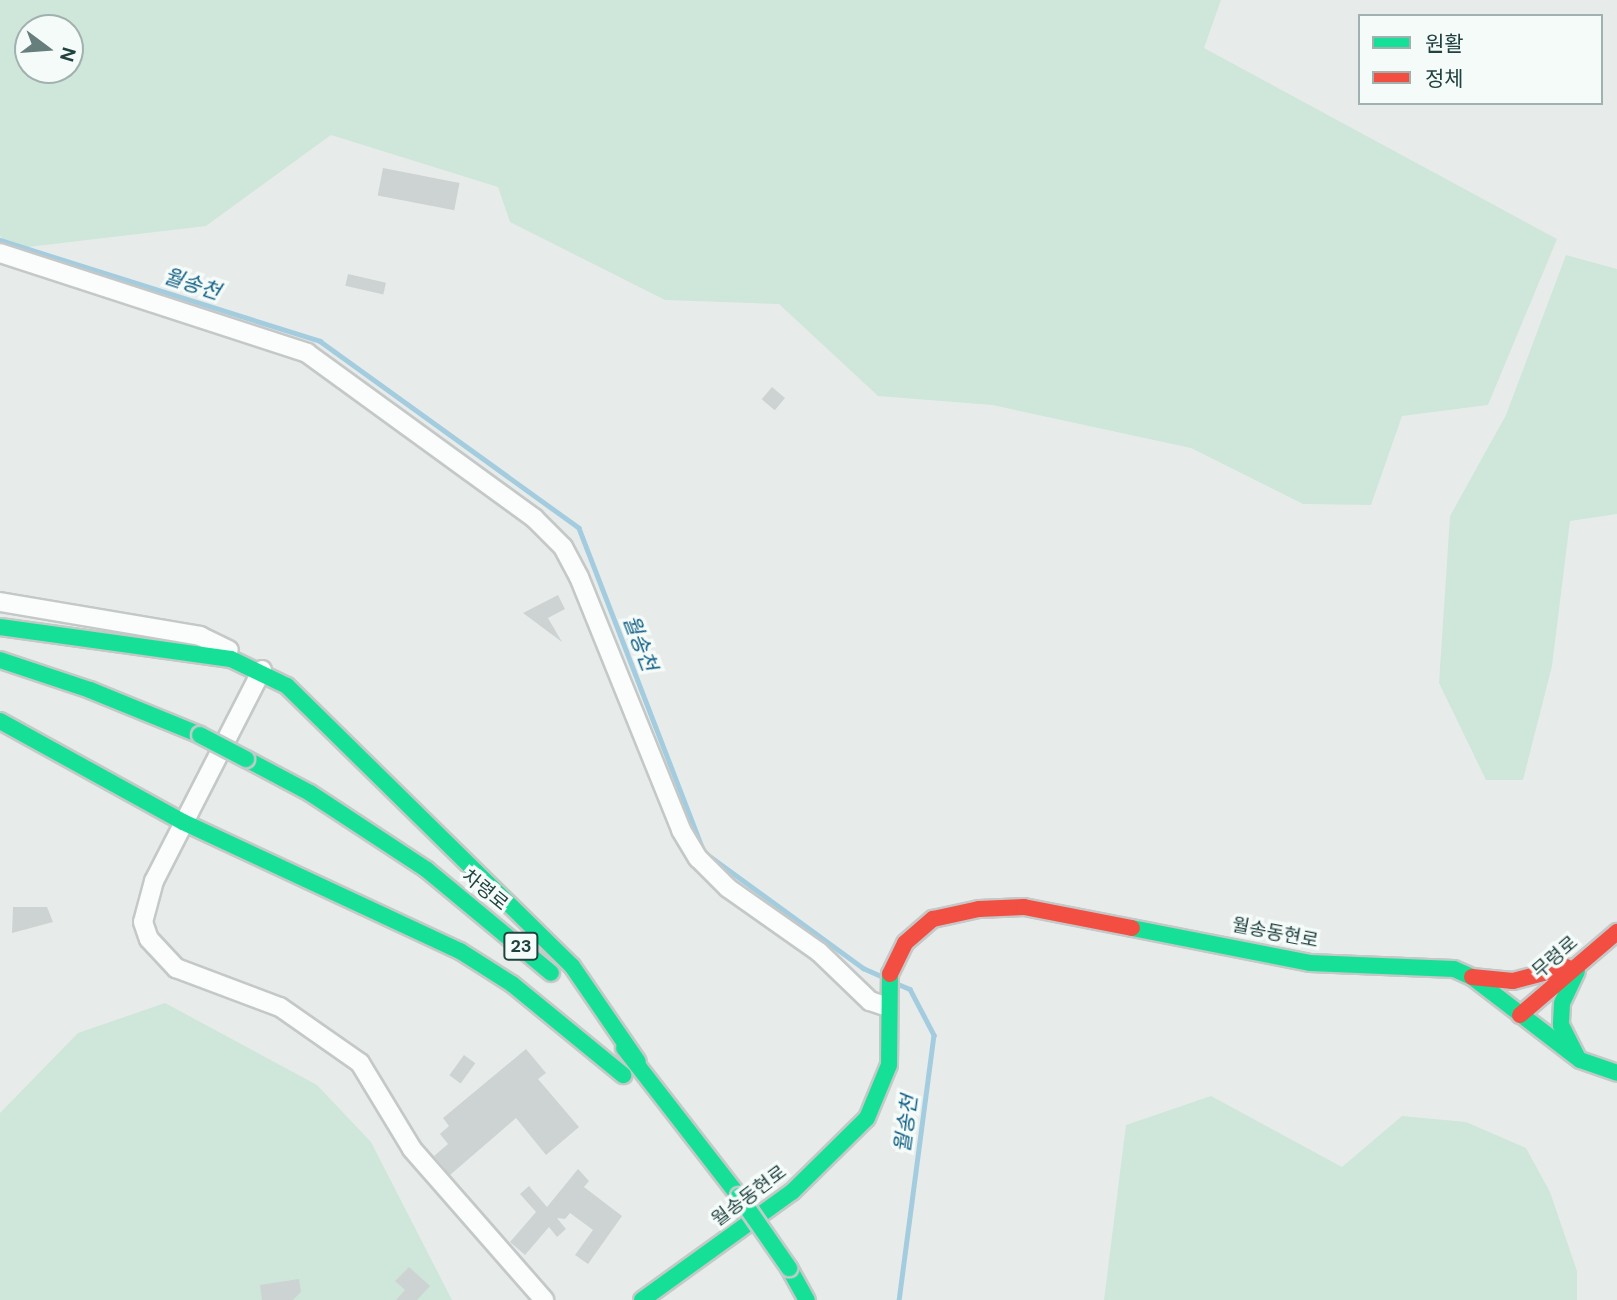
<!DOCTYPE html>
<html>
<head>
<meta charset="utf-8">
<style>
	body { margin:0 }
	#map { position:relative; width:1617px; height:1300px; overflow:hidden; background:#e7eceb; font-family:"DM Sans","Noto Sans KR",sans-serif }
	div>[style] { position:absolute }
	.green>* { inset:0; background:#cfe6da }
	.stream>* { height:4.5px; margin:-2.25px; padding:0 2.25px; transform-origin:2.25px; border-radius:2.25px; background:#a4ccdf }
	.building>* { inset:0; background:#cdd3d2; transform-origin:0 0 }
	.roads { filter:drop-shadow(2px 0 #c4c9c8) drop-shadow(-2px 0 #c4c9c8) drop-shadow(0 2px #c4c9c8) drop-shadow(0 -2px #c4c9c8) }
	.street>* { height:18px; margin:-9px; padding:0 9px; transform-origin:9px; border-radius:9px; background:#fbfcfc }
	.fast>* { height:16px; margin:-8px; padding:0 8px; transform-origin:8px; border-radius:8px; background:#16e098 }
	.jam>* { height:16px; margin:-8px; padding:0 8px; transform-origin:8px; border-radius:8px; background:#f24e42 }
	.bridges { filter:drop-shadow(2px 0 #c1cbca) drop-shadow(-2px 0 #c1cbca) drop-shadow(0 2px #c1cbca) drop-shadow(0 -2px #c1cbca) }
	.fast-bridge>* { height:16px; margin:-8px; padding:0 8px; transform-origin:8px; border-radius:8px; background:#16e098 }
	span { translate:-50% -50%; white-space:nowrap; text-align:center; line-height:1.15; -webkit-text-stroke:7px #f5fbf9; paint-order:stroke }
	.shield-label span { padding:2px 5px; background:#f5fbf9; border:2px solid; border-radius:5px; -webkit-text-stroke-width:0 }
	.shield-label { font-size:18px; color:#214340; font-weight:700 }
	.street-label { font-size:19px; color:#214340 }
	.water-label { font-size:21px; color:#136187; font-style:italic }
	.legend { position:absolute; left:1358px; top:14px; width:245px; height:91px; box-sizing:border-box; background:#f5fbf9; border:2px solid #a0b1af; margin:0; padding:9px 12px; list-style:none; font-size:21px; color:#214340 }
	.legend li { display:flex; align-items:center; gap:14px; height:35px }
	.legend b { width:35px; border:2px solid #a0b1af }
	.north { position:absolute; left:14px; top:14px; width:70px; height:70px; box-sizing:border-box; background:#f5fbf9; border:2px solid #a0b1af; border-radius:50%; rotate:106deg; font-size:19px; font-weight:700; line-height:28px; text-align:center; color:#214340 }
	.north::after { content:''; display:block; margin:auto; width:24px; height:32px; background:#667e7c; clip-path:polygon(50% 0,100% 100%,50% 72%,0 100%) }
</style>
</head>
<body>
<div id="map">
	<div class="green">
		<div style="clip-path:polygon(evenodd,0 0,1221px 0,1204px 48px,1557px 239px,1488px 405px,1402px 416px,1371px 505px,1303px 504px,1191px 448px,992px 405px,878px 396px,779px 304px,665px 300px,510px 222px,498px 187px,331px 135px,206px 226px,11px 249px,0 236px,0 0,28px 28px,70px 28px,70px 70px,28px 70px,28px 28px)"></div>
		<div style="clip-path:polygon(1566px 255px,1617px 269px,1617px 514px,1570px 521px,1552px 666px,1523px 780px,1486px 780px,1439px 683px,1450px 516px,1506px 415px)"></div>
		<div style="clip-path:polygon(165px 1003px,317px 1085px,371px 1142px,452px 1300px,0 1300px,0 1113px,78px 1033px)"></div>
		<div style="clip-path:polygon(1211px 1096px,1342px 1167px,1402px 1116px,1466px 1122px,1526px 1148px,1550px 1192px,1577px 1271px,1577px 1300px,1104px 1300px,1126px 1125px)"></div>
	</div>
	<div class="stream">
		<div style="left:0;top:240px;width:336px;rotate:17.5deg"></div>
		<div style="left:320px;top:341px;width:319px;rotate:35.8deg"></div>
		<div style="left:579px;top:528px;width:347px;rotate:68.9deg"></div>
		<div style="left:704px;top:852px;width:197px;rotate:36.1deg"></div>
		<div style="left:863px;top:968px;width:20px;rotate:24deg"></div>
		<div style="left:898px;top:984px;width:13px;rotate:23deg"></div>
		<div style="left:910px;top:989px;width:52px;rotate:62.4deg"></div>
		<div style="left:934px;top:1035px;width:267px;rotate:97.5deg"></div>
	</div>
	<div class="building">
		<div style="left:383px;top:168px;width:78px;height:28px;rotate:11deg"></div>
		<div style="left:348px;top:274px;width:39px;height:12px;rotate:13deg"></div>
		<div style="left:772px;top:387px;width:17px;height:16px;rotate:40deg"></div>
		<div style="clip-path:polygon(558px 595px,565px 609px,548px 618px,562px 642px,523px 613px)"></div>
		<div style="clip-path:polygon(13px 907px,47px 907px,53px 922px,12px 933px)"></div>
		<div style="clip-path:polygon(526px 1049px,546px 1073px,538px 1079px,579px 1127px,546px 1155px,516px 1118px,450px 1175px,434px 1156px,448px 1144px,440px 1134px,449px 1126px,443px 1118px)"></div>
		<div style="left:464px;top:1055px;width:14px;height:25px;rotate:36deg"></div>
		<div style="clip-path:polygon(578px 1169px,589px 1181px,584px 1187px,622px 1216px,588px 1264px,575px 1255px,593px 1230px,570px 1213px,565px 1219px,557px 1218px,566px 1229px,557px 1237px,549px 1227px,525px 1255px,510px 1242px,536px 1212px,520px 1194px,529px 1186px,547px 1207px)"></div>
		<div style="clip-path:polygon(409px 1267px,430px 1286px,417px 1300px,396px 1300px,405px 1290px,395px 1281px)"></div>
		<div style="clip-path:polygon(299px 1279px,301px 1292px,293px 1300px,262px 1300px,260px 1285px)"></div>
	</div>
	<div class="roads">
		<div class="street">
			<div style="left:0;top:253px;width:323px;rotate:18deg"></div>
			<div style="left:307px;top:353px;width:281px;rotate:36deg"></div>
			<div style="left:534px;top:518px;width:41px;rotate:45deg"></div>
			<div style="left:563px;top:547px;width:34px;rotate:62deg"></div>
			<div style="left:579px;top:577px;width:273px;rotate:68deg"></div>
			<div style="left:681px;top:830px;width:33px;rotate:59deg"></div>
			<div style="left:698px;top:858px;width:42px;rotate:45deg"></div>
			<div style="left:728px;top:888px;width:111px;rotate:35.1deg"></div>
			<div style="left:819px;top:952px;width:71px;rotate:43.9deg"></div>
			<div style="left:870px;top:1001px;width:18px;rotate:19deg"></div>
			<div style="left:0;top:602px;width:203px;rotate:9.6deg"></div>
			<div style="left:200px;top:636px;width:32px;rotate:26deg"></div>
			<div style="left:262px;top:670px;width:237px;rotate:117.1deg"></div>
			<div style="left:154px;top:881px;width:42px;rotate:105deg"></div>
			<div style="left:143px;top:922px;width:18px;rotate:71deg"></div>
			<div style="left:149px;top:939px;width:40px;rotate:47deg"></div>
			<div style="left:176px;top:968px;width:111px;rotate:20.6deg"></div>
			<div style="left:280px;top:1007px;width:98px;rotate:35deg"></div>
			<div style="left:360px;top:1063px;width:100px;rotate:58.8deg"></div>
			<div style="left:412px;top:1149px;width:201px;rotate:48.8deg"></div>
		</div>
		<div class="fast">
			<div style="left:0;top:627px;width:233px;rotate:7.9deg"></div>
			<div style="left:231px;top:659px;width:62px;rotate:25.7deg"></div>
			<div style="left:287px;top:686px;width:400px;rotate:44.5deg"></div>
			<div style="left:572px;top:966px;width:116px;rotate:55.5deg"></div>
			<div style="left:0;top:660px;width:95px;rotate:18.4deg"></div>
			<div style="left:90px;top:690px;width:119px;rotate:22.2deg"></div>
			<div style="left:0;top:721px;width:209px;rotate:28.9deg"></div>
			<div style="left:183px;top:822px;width:306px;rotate:25deg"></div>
			<div style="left:460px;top:951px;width:62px;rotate:32.4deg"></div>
			<div style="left:512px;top:984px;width:144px;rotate:39.3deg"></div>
			<div style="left:246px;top:759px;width:72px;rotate:28deg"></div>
			<div style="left:310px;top:793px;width:140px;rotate:33.3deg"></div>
			<div style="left:427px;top:870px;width:161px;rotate:39.7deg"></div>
			<div style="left:1132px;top:928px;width:181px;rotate:11.1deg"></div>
			<div style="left:1310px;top:963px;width:144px;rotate:2.4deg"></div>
			<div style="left:1454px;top:969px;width:20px;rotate:24deg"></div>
			<div style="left:1472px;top:977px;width:136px;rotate:37.5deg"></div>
			<div style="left:1580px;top:1060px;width:39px;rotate:19deg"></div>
			<div style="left:1577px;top:971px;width:35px;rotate:115deg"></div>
			<div style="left:1562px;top:1003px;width:22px;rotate:93deg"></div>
			<div style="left:1561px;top:1025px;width:36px;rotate:63deg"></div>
			<div style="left:624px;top:1048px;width:187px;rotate:52.2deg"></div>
			<div style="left:789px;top:1268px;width:37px;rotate:61deg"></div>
			<div style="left:642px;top:1300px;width:185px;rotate:-35.8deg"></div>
			<div style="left:792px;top:1192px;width:105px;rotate:-44.6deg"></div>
			<div style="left:867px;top:1118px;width:57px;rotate:-67.5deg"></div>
			<div style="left:889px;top:1065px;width:91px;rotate:-89.4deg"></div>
		</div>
		<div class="jam">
			<div style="left:890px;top:974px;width:34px;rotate:-64deg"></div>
			<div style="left:905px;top:943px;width:37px;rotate:-41deg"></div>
			<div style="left:933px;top:919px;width:47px;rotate:-12.3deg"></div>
			<div style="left:979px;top:909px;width:45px;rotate:-2.5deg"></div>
			<div style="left:1024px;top:907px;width:110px;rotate:11deg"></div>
			<div style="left:1472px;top:977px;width:41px;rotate:5.6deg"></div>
			<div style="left:1513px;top:981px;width:55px;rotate:-14.8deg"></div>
			<div style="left:1520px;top:1015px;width:128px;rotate:-40.6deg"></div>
		</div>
	</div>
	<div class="bridges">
		<div class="fast-bridge">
			<div style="left:200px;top:735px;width:52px;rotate:27.6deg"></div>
			<div style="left:739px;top:1196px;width:88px;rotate:55.2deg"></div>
		</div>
	</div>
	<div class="shield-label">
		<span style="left:521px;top:946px">23</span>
	</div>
	<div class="street-label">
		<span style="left:485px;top:890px;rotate:39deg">차령로</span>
		<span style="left:1275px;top:933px;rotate:11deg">월송동현로</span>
		<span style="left:1555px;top:957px;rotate:-41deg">무령로</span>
		<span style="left:749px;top:1196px;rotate:-37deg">월송동현로</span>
	</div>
	<div class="water-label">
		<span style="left:192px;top:284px;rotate:18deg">월송천</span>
		<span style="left:640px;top:643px;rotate:69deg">월송천</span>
		<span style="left:906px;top:1124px;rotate:-82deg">월송천</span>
	</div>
	<ul class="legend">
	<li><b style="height:9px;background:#16e098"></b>원활</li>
	<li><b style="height:9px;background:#f24e42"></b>정체</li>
	</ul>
	<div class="north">N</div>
</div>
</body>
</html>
